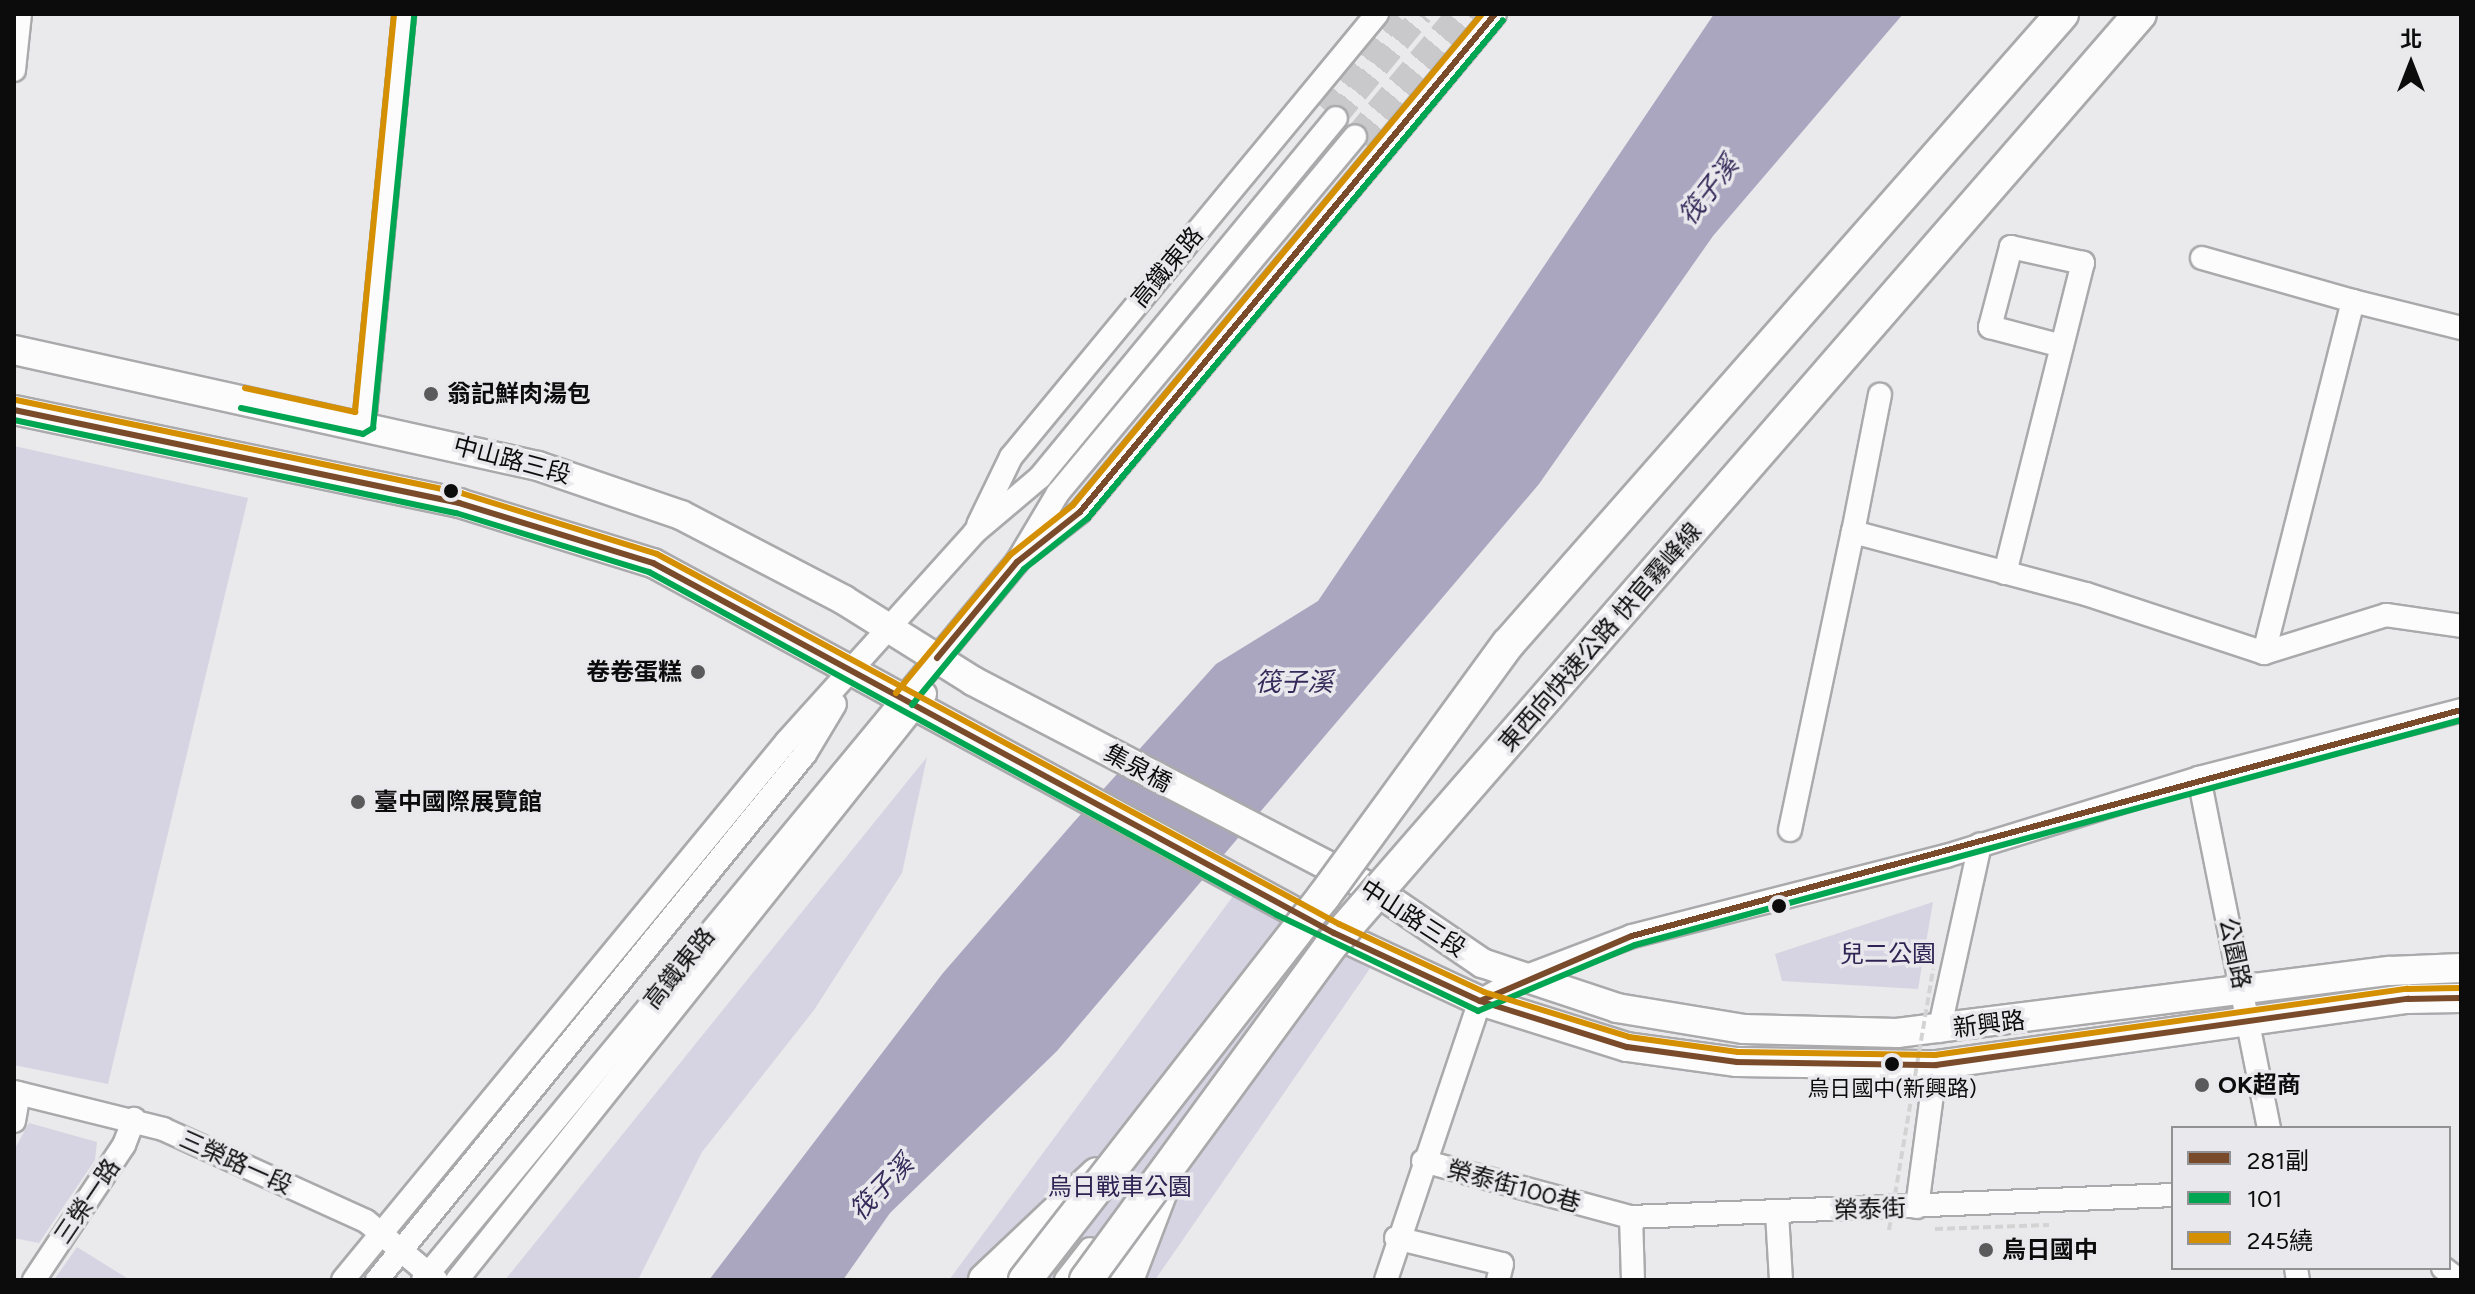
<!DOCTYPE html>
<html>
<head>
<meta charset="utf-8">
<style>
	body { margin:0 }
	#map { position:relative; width:2475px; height:1294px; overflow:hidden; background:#eae9eb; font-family:Figtree,"Noto Sans TC",sans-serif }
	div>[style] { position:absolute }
	.green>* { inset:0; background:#d6d4e2 }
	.water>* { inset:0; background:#aaa6c0 }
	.minor-tunnel>* { height:22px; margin-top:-11px; transform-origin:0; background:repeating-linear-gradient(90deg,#c9c8ca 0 22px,transparent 0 33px) }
	.path>* { height:4px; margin-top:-2px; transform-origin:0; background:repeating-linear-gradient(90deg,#d3d3d3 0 8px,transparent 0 12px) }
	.roads { filter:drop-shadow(2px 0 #aaa9ab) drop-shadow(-2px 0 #aaa9ab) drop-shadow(0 2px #aaa9ab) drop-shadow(0 -2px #aaa9ab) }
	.minor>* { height:22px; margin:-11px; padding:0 11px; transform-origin:11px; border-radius:11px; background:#fcfcfc }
	.major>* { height:28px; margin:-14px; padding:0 14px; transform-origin:14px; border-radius:14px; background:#fcfcfc }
	.highway>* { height:32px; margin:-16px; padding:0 16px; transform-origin:16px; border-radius:16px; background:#fcfcfc }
	.path-bridge>* { height:4px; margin-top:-2px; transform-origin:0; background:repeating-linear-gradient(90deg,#d3d3d3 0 8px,transparent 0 12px) }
	.bridges { filter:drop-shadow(2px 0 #aaa9ab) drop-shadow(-2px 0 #aaa9ab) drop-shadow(0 2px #aaa9ab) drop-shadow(0 -2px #aaa9ab) }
	.highway-bridge>* { height:32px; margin:-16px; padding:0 16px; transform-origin:16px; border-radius:16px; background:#fcfcfc }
	.bus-1>* { height:6px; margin:-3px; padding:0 3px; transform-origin:3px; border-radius:3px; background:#7a4b2a }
	.bus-2>* { height:6px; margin:-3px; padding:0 3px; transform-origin:3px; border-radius:3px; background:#00a651 }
	.bus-3>* { height:6px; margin:-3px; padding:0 3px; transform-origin:3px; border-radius:3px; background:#d48f02 }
	.dots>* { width:22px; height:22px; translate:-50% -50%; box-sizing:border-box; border:4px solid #e9e8ec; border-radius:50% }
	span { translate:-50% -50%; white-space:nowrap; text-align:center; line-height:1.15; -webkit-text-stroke:7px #e9e8ec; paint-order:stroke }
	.bus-label { font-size:22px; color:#0d0c0d }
	.street-label { font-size:24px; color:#0d0c0d }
	.poi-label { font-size:24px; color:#0d0c0d; font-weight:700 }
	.left { translate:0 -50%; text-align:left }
	.right { translate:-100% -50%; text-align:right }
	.park-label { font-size:24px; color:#2f2353 }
	.water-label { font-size:26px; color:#362a5a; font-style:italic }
	.frame { position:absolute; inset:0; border:16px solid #0d0c0d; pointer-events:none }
	.legend { position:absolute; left:2171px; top:1126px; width:280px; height:144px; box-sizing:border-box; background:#e9e8ec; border:2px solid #919093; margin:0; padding:10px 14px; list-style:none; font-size:24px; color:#0d0c0d }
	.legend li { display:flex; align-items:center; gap:16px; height:40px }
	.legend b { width:40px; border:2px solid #919093 }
	.north { position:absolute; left:2371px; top:24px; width:80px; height:80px; -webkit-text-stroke:6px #e9e8ec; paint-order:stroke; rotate:0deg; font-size:22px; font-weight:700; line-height:32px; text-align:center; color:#0d0c0d }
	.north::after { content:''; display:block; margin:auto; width:28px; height:36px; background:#0d0c0d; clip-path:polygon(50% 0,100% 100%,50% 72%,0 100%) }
</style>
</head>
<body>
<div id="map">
	<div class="green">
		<div style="clip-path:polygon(14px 446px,248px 498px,108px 1084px,14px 1065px)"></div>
		<div style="clip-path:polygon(927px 757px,902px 873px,814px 1010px,702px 1152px,638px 1280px,505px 1280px)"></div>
		<div style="clip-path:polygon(1239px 888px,1382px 951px,1155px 1280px,949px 1280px)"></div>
		<div style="clip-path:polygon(1933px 902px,1918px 989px,1782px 981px,1775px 954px)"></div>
		<div style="clip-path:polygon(29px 1123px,97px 1142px,95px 1160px,39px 1243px,14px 1238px,14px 1150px)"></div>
		<div style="clip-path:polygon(77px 1247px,130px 1280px,54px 1280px)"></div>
	</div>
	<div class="water">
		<div style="clip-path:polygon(1714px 14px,1903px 14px,1713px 236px,1539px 484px,1057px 1051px,890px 1213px,843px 1280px,709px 1280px,943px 973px,1073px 823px,1216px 664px,1318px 601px)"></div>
	</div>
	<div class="minor-tunnel">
		<div style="left:1320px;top:106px;width:119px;rotate:-50.4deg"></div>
		<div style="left:1336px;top:118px;width:135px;rotate:-50.4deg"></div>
		<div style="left:1355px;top:136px;width:159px;rotate:-50.1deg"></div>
		<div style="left:1368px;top:147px;width:173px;rotate:-50.2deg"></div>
	</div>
	<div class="path">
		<div style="left:1935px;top:1229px;width:114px;rotate:-2deg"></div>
	</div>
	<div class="roads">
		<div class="minor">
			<div style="left:14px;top:70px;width:56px;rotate:-83.9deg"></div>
			<div style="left:2202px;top:258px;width:157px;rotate:15.9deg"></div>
			<div style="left:2353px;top:301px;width:363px;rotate:104.2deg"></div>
			<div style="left:2353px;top:301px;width:111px;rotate:14deg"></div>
			<div style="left:364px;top:424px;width:412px;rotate:-84.4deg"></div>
			<div style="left:978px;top:525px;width:76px;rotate:-64.1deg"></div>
			<div style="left:1011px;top:457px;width:575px;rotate:-50.44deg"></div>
			<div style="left:1853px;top:532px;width:140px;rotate:-78.9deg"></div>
			<div style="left:1027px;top:553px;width:67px;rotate:-37.7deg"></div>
			<div style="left:1080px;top:512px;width:648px;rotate:-50.19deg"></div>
			<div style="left:2005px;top:573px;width:320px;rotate:-75.9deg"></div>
			<div style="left:2083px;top:263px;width:74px;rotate:-167.5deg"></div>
			<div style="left:2011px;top:247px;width:83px;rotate:104.7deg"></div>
			<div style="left:1990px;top:327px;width:74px;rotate:14.8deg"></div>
			<div style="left:2199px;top:778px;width:357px;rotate:78.7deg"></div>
			<div style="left:1790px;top:830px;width:305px;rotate:-78.1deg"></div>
			<div style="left:1853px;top:532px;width:241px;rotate:14.9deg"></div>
			<div style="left:2086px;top:594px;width:188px;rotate:18.3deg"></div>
			<div style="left:2264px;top:653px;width:128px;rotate:-17.3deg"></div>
			<div style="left:2386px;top:615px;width:76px;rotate:8.3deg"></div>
			<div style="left:1939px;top:1031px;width:191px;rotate:-77.6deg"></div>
			<div style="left:14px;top:1092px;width:154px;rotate:13.9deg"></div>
			<div style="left:163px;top:1129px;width:223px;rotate:24.4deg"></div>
			<div style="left:366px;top:1221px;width:92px;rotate:40.1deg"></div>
			<div style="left:14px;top:1121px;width:28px;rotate:-80deg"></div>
			<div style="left:1423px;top:1161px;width:215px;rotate:15.1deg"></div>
			<div style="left:1917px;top:1207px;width:143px;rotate:-82.4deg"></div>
			<div style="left:1777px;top:1213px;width:67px;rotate:86.6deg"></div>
			<div style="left:1396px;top:1238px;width:109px;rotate:13.8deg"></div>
			<div style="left:1502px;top:1264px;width:16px;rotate:104deg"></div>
			<div style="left:2296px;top:1268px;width:12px;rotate:81deg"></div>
			<div style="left:2443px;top:1268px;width:20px;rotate:37deg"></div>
			<div style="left:34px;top:1280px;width:162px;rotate:-56.3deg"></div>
			<div style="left:124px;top:1145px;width:28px;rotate:-69deg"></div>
			<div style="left:343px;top:1280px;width:698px;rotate:-50.52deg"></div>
			<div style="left:787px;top:741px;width:281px;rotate:-48deg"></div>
			<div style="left:975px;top:532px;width:85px;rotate:-40.2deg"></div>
			<div style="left:1040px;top:477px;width:465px;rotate:-50.5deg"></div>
			<div style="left:377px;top:1280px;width:678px;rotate:-50.87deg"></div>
			<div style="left:805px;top:754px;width:58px;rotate:-59deg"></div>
			<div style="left:423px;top:1280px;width:932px;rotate:-50.4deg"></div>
			<div style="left:1017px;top:562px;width:80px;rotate:-59.3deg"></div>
			<div style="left:1058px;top:493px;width:464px;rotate:-50.2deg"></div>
			<div style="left:457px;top:1280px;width:750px;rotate:-51.39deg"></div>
			<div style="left:1066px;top:1280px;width:39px;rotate:-52deg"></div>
			<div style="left:1386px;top:1280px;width:294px;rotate:-71.4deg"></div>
			<div style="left:1480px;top:1001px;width:45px;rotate:-29.4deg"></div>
			<div style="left:1519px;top:979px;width:121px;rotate:-20.8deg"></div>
			<div style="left:1632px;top:936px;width:324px;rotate:-14.3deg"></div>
			<div style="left:1946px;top:856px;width:265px;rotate:-17.1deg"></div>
			<div style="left:2199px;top:778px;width:271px;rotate:-14.5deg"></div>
			<div style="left:1633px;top:1280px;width:63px;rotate:-91.8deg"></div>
			<div style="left:1631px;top:1217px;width:542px;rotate:-2.32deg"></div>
		</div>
		<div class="major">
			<div style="left:14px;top:350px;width:537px;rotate:12.48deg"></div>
			<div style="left:538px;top:466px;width:151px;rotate:18.9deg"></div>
			<div style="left:681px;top:515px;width:184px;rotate:27.5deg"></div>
			<div style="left:844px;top:600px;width:152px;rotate:32.1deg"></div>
			<div style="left:973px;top:681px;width:457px;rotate:27.5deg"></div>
			<div style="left:1378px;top:892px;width:126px;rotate:34.3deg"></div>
			<div style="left:1482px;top:963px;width:142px;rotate:18.4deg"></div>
			<div style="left:1617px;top:1008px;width:129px;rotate:9.4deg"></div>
			<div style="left:1744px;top:1029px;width:153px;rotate:1.5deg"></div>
			<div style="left:1897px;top:1033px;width:497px;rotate:-7.2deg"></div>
			<div style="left:2390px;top:971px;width:71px;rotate:-2.4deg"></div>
			<div style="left:14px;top:410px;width:455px;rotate:11.8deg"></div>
			<div style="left:459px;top:503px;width:203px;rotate:17.2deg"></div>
			<div style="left:653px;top:563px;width:775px;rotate:28.52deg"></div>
			<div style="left:1334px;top:933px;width:161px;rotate:25deg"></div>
			<div style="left:1480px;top:1001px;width:154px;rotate:17.4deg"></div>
			<div style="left:1627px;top:1047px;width:111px;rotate:7.8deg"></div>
			<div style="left:1737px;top:1062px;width:199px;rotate:0.9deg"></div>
			<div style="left:1936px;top:1065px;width:477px;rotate:-8deg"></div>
			<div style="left:2408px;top:999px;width:53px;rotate:-1.1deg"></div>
		</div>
		<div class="highway">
			<div style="left:985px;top:1280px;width:154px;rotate:-43.4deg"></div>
			<div style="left:1127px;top:1280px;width:109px;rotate:-69.1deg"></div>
		</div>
	</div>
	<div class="path-bridge">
		<div style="left:1889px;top:1230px;width:265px;rotate:-80.4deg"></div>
	</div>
	<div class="bridges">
		<div class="highway-bridge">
			<div style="left:1025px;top:1280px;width:487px;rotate:-52.1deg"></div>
			<div style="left:1324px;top:896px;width:312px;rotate:-53.9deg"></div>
			<div style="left:1508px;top:644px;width:839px;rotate:-48.67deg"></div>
			<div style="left:1086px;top:1280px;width:415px;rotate:-53.8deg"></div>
			<div style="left:1331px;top:945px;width:1233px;rotate:-49.01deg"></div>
		</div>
	</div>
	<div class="bus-1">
		<div style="left:14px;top:410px;width:455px;rotate:11.8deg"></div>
		<div style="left:459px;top:503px;width:203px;rotate:17.2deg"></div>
		<div style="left:653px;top:563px;width:775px;rotate:28.52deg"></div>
		<div style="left:1334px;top:933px;width:161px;rotate:25deg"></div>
		<div style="left:1480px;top:1001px;width:154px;rotate:17.4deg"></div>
		<div style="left:1627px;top:1047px;width:111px;rotate:7.8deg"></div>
		<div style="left:1737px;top:1062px;width:199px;rotate:0.9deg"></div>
		<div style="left:1936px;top:1065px;width:477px;rotate:-8deg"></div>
		<div style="left:2408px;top:999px;width:53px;rotate:-1.1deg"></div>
		<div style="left:937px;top:658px;width:125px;rotate:-50.2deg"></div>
		<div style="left:1017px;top:562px;width:80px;rotate:-38.4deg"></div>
		<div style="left:1080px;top:512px;width:648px;rotate:-50.19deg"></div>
		<div style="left:1480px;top:1001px;width:165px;rotate:-23.2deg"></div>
		<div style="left:1632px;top:936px;width:859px;rotate:-15.25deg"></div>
	</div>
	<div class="bus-2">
		<div style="left:241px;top:408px;width:125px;rotate:12deg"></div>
		<div style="left:363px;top:434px;width:12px;rotate:-31deg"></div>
		<div style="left:373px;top:428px;width:415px;rotate:-84.3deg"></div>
		<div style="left:14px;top:420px;width:452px;rotate:11.9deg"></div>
		<div style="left:456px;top:513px;width:202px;rotate:17deg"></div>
		<div style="left:649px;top:572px;width:716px;rotate:28.64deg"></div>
		<div style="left:1277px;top:915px;width:223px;rotate:25.5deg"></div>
		<div style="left:1478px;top:1011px;width:170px;rotate:-22.8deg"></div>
		<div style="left:1635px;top:945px;width:856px;rotate:-15.24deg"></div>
		<div style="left:912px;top:705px;width:176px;rotate:-50.5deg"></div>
		<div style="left:1024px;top:569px;width:82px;rotate:-38.6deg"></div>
		<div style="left:1088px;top:518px;width:648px;rotate:-50.19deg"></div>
	</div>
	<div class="bus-3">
		<div style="left:245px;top:388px;width:113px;rotate:12.3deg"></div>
		<div style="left:355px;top:412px;width:400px;rotate:-84.4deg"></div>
		<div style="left:16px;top:400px;width:455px;rotate:11.8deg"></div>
		<div style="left:461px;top:493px;width:205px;rotate:17.3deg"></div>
		<div style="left:657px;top:554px;width:776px;rotate:28.48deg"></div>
		<div style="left:1339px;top:924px;width:160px;rotate:25.1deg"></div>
		<div style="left:1484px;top:992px;width:152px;rotate:17.2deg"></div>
		<div style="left:1629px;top:1037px;width:110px;rotate:7.8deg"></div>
		<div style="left:1738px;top:1052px;width:197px;rotate:0.9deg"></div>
		<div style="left:1935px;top:1055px;width:477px;rotate:-8deg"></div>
		<div style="left:2407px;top:989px;width:54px;rotate:-1.1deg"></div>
		<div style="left:896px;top:693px;width:179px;rotate:-50.4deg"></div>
		<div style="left:1010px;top:555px;width:80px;rotate:-38.4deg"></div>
		<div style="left:1073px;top:505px;width:639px;rotate:-50.21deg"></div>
	</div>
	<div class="dots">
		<div style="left:431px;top:394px;background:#5a595b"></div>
		<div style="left:451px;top:491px;background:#0d0c0d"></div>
		<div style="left:698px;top:672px;background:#5a595b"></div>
		<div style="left:358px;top:802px;background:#5a595b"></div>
		<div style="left:1779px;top:906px;background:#0d0c0d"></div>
		<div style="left:1892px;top:1064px;background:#0d0c0d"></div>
		<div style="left:2202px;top:1085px;background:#5a595b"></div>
		<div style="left:1986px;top:1250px;background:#5a595b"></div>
	</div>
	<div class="bus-label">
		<span style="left:1892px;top:1089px">烏日國中(新興路)</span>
	</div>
	<div class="street-label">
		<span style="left:1167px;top:267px;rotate:-50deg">高鐵東路</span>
		<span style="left:512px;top:460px;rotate:15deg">中山路三段</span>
		<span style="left:1600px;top:637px;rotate:-49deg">東西向快速公路 快官霧峰線</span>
		<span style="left:1138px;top:768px;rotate:28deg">集泉橋</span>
		<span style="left:1413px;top:918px;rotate:33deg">中山路三段</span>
		<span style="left:2235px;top:953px;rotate:78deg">公園路</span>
		<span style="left:679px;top:968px;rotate:-51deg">高鐵東路</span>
		<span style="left:1989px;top:1024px;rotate:-7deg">新興路</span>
		<span style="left:236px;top:1162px;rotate:24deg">三榮路一段</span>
		<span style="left:1514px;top:1186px;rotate:15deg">榮泰街100巷</span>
		<span style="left:87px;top:1201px;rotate:-56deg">三榮一路</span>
		<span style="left:1870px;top:1209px;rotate:-2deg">榮泰街</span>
	</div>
	<div class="poi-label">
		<span class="left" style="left:447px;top:394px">翁記鮮肉湯包</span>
		<span class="right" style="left:682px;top:672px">卷卷蛋糕</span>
		<span class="left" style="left:374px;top:802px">臺中國際展覽館</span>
		<span class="left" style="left:2218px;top:1085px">OK超商</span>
		<span class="left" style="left:2002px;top:1250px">烏日國中</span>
	</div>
	<div class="park-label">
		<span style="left:1888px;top:954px">兒二公園</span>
		<span style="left:1120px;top:1187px">烏日戰車公園</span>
	</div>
	<div class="water-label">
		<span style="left:1709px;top:191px;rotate:-52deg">筏子溪</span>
		<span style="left:1294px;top:683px">筏子溪</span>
		<span style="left:882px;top:1188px;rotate:-46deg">筏子溪</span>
	</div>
	<div class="frame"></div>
	<ul class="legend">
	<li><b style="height:10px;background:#7a4b2a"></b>281副</li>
	<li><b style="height:10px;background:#00a651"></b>101</li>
	<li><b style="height:10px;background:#d48f02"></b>245繞</li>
	</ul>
	<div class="north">北</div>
</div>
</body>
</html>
